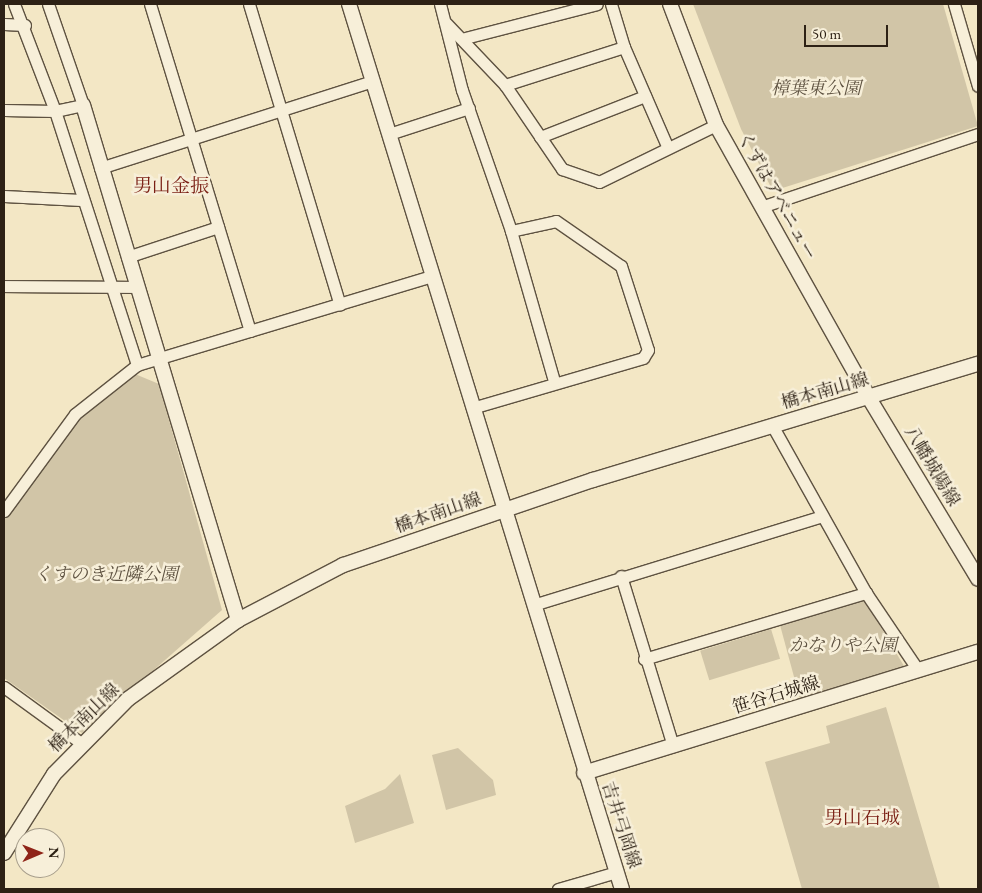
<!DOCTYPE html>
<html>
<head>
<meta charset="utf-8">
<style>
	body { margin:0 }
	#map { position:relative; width:982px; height:893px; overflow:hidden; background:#f3e7c5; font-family:"EB Garamond","Noto Serif JP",serif }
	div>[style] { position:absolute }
	.green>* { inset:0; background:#d1c5a7; transform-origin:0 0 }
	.roads { filter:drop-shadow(1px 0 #5e5241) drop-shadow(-1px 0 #5e5241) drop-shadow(0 1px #5e5241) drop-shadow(0 -1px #5e5241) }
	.minor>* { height:11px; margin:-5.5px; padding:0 5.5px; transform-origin:5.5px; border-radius:5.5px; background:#f7efd9 }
	.tertiary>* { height:14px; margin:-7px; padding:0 7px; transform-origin:7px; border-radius:7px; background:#f7efd9 }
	span { translate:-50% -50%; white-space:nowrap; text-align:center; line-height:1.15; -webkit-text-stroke:5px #f7efd9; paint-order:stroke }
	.park-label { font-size:18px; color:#5e5241; font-style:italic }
	.street-label { font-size:18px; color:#2d2115 }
	.neighbourhood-label { font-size:19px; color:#7a1f14 }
	.frame { position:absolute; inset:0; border:5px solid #2d2115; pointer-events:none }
	.north { position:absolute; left:15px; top:828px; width:50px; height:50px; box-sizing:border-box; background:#f7efd9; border:1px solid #a69d8b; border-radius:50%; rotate:89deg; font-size:14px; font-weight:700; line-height:20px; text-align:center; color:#2d2115 }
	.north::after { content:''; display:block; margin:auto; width:18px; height:22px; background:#8f2418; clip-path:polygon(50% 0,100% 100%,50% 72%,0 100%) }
	.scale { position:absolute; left:804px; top:25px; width:84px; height:22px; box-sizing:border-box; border:2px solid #2d2115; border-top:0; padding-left:6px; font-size:15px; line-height:18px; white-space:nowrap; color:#2d2115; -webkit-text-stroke:4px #f7efd9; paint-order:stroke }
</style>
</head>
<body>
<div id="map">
	<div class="green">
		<div style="clip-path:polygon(693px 4px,943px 4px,978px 126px,773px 191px,741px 129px)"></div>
		<div style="clip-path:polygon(135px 374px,159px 384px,222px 610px,82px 733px,4px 678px,4px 518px,80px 417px)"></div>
		<div style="clip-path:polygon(863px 597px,904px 666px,800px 699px,780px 625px)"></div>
		<div style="left:771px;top:629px;width:31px;height:74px;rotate:73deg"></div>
		<div style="clip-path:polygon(886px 707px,940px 889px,802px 889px,765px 762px,830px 743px,826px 726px)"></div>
		<div style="clip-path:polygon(458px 748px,493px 780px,496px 795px,446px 810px,432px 755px)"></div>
		<div style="clip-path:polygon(400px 774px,414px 823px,355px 843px,345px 806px,385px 789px)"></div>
	</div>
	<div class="roads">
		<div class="minor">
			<div style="left:14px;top:4px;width:115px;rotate:69deg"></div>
			<div style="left:55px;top:111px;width:267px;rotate:72.1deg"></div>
			<div style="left:150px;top:4px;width:342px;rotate:73deg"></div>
			<div style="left:249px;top:4px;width:314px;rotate:73.2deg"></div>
			<div style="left:440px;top:4px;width:89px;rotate:75.7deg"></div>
			<div style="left:462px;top:90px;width:149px;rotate:70.8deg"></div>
			<div style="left:511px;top:231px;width:46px;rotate:-12.5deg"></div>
			<div style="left:556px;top:221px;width:79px;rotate:34.7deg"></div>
			<div style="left:621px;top:266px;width:88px;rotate:72.2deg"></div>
			<div style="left:648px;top:350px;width:9px;rotate:122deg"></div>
			<div style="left:643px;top:358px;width:178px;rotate:163.7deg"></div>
			<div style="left:611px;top:4px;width:45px;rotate:73.2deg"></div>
			<div style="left:624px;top:47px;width:110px;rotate:66.5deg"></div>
			<div style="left:954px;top:4px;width:85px;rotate:73.7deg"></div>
			<div style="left:446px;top:23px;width:86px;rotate:46.4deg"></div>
			<div style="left:505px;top:85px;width:102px;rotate:55.8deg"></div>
			<div style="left:562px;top:169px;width:39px;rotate:19deg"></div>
			<div style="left:599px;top:182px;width:130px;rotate:-26deg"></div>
			<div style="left:4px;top:24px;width:21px;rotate:3deg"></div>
			<div style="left:465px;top:38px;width:136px;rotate:-14.4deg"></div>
			<div style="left:505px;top:85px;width:125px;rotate:-17.7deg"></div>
			<div style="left:4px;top:110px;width:51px;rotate:1.1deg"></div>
			<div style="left:55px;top:111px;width:29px;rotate:-12deg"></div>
			<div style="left:83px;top:105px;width:107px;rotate:-109.1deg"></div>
			<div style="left:389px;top:134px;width:84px;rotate:-18deg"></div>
			<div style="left:540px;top:137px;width:113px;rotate:-21.3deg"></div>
			<div style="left:100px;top:168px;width:287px;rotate:-17.7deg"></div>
			<div style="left:4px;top:196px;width:77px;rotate:3deg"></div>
			<div style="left:761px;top:207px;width:229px;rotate:-18.6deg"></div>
			<div style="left:511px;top:231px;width:156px;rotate:74deg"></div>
			<div style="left:127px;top:257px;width:96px;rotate:-18.2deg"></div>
			<div style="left:4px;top:286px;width:132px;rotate:0.4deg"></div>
			<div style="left:772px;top:425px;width:193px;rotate:60.8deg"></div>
			<div style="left:866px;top:593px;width:93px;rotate:56deg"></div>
			<div style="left:4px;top:511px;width:120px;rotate:-53.8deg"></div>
			<div style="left:75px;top:414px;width:79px;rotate:-38.3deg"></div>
			<div style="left:137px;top:365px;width:308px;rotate:-16.8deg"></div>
			<div style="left:621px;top:576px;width:178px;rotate:73deg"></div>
			<div style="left:533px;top:605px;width:302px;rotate:-17.1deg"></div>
			<div style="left:644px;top:659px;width:232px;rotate:-16.6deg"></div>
			<div style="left:4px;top:687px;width:95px;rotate:36deg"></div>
			<div style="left:558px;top:889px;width:61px;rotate:-16.1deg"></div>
		</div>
		<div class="tertiary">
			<div style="left:349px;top:4px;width:926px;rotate:72.86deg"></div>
			<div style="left:670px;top:4px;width:129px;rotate:69.2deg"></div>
			<div style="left:716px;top:125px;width:313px;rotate:60.7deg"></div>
			<div style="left:869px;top:398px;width:211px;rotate:58.9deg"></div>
			<div style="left:83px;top:105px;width:538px;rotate:73.25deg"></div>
			<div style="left:584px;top:773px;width:412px;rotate:-17.1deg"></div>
			<div style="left:4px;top:853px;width:93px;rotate:-57.7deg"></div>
			<div style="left:54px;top:774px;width:105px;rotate:-45.4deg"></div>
			<div style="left:128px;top:699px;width:135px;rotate:-35.7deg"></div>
			<div style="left:238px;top:620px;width:119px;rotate:-27.6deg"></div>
			<div style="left:343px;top:565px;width:264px;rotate:-18.8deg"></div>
			<div style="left:593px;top:480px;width:402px;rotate:-16.8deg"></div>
		</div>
	</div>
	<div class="park-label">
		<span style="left:816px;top:88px">樟葉東公園</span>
		<span style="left:106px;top:574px">くすのき近隣公園</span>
		<span style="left:843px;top:645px">かなりや公園</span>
	</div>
	<div class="street-label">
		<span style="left:777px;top:196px;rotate:61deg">くずはアベニュー</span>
		<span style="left:825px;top:391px;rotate:-16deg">橋本南山線</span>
		<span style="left:932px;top:466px;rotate:59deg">八幡城陽線</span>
		<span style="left:438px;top:513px;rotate:-19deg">橋本南山線</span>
		<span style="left:776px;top:695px;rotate:-17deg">笹谷石城線</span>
		<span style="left:84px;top:718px;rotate:-44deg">橋本南山線</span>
		<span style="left:621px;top:825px;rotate:72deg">吉井弓岡線</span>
	</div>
	<div class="neighbourhood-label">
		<span style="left:171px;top:186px">男山金振</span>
		<span style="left:862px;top:818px">男山石城</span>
	</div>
	<div class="frame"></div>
	<div class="north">N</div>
	<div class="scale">50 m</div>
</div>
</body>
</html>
